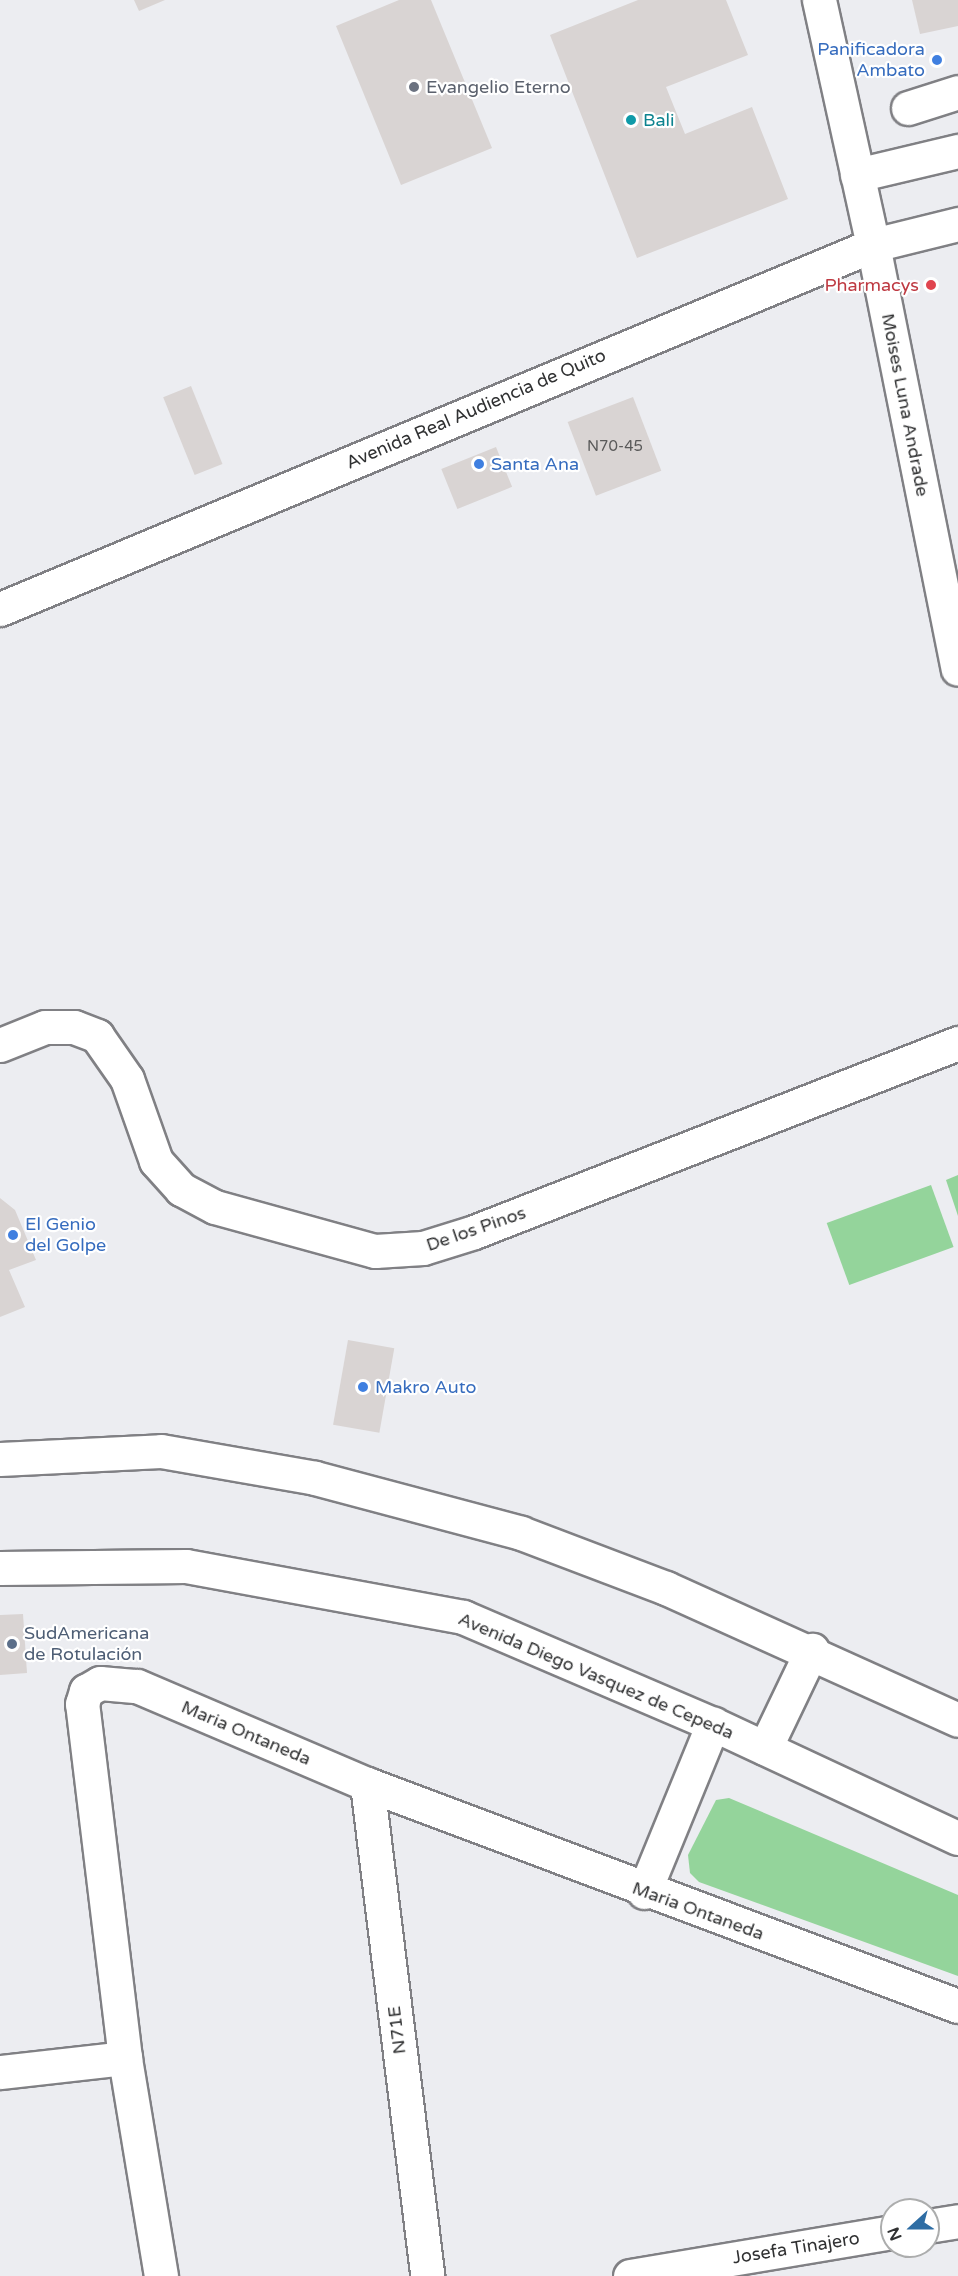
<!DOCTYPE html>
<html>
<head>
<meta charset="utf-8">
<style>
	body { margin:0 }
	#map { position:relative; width:958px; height:2276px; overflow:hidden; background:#ecedf1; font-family:"Varela Round",sans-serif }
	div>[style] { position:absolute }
	.green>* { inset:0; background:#94d49b; transform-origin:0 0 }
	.building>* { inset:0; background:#d9d4d3; transform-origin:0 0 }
	.roads { filter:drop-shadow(2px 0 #808084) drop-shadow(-2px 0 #808084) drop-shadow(0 2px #808084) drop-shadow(0 -2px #808084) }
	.minor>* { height:33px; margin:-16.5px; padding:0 16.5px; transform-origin:16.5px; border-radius:16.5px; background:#fff }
	.major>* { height:33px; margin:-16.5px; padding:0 16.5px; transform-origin:16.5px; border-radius:16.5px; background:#fff }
	.dots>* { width:16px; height:16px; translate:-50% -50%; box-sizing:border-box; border:3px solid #fff; border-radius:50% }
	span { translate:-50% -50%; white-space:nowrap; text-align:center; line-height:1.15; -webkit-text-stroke:4.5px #fff; paint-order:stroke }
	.number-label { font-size:15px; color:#5a5a5a }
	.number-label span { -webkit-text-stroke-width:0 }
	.shop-label { font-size:18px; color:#366cbe }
	.right { translate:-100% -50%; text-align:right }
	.left { translate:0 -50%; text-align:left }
	.worship-label { font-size:18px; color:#5b616d }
	.culture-label { font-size:18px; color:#0d838f }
	.health-label { font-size:18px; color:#be3a42 }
	.street-label { font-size:18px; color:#303132 }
	.service-label { font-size:18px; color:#4e5e75 }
	.north { position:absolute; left:880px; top:2198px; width:60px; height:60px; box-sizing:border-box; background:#fff; border:2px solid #acadad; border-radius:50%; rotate:249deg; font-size:16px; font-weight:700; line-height:24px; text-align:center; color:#303132 }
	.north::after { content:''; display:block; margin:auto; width:21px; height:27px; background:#2e6da4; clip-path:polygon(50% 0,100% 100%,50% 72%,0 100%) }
</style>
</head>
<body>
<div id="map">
	<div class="green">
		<div style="clip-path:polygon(958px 1175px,958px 1216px,946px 1180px)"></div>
		<div style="left:931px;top:1185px;width:66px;height:111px;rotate:70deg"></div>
		<div style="clip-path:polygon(729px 1798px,958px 1895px,958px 1976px,699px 1882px,690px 1873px,688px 1855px,716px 1800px)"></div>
	</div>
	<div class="building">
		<div style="clip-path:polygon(134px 0,165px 0,139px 11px)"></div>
		<div style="clip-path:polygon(399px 0,431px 0,492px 148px,401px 185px,336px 26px)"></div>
		<div style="clip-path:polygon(638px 0,726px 0,748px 55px,666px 87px,685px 134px,752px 107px,788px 199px,637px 258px,550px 35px)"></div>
		<div style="clip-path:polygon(912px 0,958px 0,958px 26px,920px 34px)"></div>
		<div style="left:191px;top:386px;width:84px;height:30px;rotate:68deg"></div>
		<div style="left:633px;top:397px;width:79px;height:70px;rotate:69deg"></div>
		<div style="left:496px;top:447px;width:43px;height:59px;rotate:68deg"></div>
		<div style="clip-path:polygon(0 1198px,15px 1210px,36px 1260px,9px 1270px,25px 1307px,0 1317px)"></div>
		<div style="left:348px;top:1340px;width:47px;height:86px;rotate:10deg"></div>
		<div style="clip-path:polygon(23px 1614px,27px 1673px,0 1675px,0 1615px)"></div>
	</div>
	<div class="roads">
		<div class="minor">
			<div style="left:908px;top:108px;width:52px;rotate:-17.7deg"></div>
			<div style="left:873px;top:245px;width:432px;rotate:78.7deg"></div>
			<div style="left:0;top:1045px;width:48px;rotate:-21.8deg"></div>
			<div style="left:45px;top:1027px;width:29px"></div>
			<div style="left:74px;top:1027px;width:25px;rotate:21deg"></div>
			<div style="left:97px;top:1036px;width:52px;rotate:55.1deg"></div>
			<div style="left:127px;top:1079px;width:87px;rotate:70.5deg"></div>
			<div style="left:156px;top:1161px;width:38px;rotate:48deg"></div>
			<div style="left:181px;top:1189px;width:38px;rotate:28deg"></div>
			<div style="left:215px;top:1207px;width:166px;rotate:15.4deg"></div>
			<div style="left:375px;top:1251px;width:48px;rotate:-3.6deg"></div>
			<div style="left:423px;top:1248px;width:53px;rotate:-17.4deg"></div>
			<div style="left:474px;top:1232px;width:520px;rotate:-21.33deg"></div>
			<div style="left:367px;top:1784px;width:496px;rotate:83deg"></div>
			<div style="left:644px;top:1892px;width:182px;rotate:-67.7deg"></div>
			<div style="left:0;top:2072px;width:126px;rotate:-6.4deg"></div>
			<div style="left:928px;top:2226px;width:30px;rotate:-9deg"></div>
			<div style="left:161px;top:2276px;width:221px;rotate:-99.4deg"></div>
			<div style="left:125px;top:2058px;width:357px;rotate:-96.9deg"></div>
			<div style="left:82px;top:1704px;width:14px;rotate:-73deg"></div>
			<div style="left:86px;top:1691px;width:16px;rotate:-30deg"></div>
			<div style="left:100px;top:1683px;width:37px;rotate:5deg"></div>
			<div style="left:137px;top:1686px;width:250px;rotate:23.1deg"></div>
			<div style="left:367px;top:1784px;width:631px;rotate:20.59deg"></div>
			<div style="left:630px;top:2276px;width:266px;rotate:-9.5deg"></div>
		</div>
		<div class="major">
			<div style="left:819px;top:0;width:251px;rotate:77.6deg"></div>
			<div style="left:857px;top:175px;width:104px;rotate:-13.4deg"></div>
			<div style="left:0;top:609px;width:946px;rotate:-22.63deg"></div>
			<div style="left:873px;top:245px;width:88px;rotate:-13.9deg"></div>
			<div style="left:0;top:1459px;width:161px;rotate:-2.8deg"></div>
			<div style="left:161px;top:1451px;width:156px;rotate:9.9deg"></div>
			<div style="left:315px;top:1478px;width:213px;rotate:14.9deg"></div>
			<div style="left:521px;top:1533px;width:155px;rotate:20.8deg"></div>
			<div style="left:666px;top:1588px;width:320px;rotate:24.3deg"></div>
			<div style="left:0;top:1568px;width:186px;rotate:-0.6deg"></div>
			<div style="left:186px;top:1566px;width:282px;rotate:10.4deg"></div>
			<div style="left:463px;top:1617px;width:272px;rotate:23.2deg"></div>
			<div style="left:713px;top:1724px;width:270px;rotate:25deg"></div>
			<div style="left:765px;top:1748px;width:109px;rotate:-64.4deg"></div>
		</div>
	</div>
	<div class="dots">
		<div style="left:937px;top:60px;background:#3f7fe0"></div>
		<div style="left:414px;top:87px;background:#6b7280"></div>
		<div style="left:631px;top:120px;background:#0f9aa8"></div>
		<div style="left:931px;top:285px;background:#e0444e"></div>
		<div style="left:479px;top:464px;background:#3f7fe0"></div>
		<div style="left:13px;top:1235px;background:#3f7fe0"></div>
		<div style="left:363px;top:1387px;background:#3f7fe0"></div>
		<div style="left:12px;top:1644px;background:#5c6f8a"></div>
	</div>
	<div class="number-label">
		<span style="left:615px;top:447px">N70-45</span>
	</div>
	<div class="shop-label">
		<span class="right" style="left:925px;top:60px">Panificadora<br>Ambato</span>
		<span class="left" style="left:491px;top:464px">Santa Ana</span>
		<span class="left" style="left:25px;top:1235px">El Genio<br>del Golpe</span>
		<span class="left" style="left:375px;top:1387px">Makro Auto</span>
	</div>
	<div class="worship-label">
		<span class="left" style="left:426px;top:87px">Evangelio Eterno</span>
	</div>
	<div class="culture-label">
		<span class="left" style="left:643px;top:120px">Bali</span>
	</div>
	<div class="health-label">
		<span class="right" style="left:919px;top:285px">Pharmacys</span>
	</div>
	<div class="street-label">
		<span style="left:905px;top:405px;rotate:79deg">Moises Luna Andrade</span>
		<span style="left:476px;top:409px;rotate:-23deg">Avenida Real Audiencia de Quito</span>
		<span style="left:476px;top:1229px;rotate:-19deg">De los Pinos</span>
		<span style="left:596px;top:1676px;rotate:23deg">Avenida Diego Vasquez de Cepeda</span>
		<span style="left:246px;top:1733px;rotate:23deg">Maria Ontaneda</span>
		<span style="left:698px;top:1911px;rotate:20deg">Maria Ontaneda</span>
		<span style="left:397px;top:2030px;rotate:-97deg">N71E</span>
		<span style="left:796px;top:2248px;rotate:-9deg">Josefa Tinajero</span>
	</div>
	<div class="service-label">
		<span class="left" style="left:24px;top:1644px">SudAmericana<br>de Rotulación</span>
	</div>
	<div class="north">N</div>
</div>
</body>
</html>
